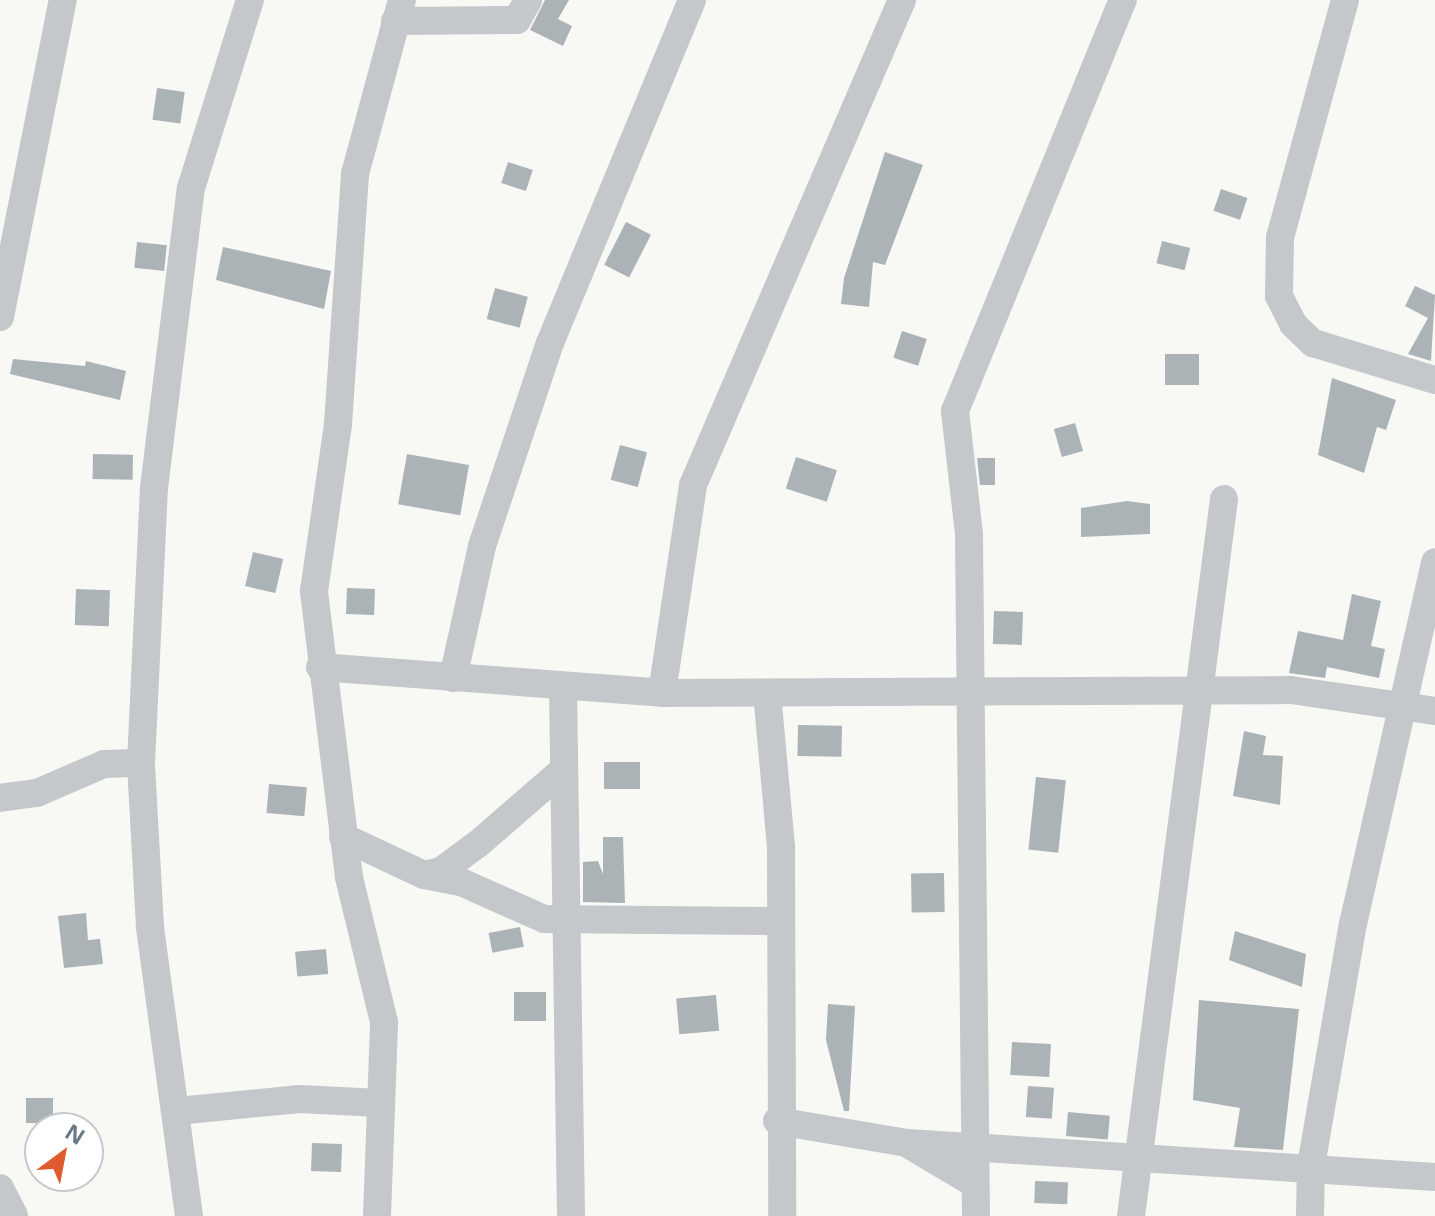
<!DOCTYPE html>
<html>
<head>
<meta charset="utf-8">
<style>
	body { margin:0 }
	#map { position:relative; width:1435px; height:1216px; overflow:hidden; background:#f8f8f5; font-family:"Noto Sans",sans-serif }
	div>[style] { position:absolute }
	.building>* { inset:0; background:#abb3b7; transform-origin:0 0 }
	.street>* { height:28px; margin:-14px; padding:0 14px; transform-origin:14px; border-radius:14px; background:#c4c8cb }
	span { translate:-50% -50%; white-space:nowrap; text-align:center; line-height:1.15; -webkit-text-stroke:8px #fff; paint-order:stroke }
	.north { position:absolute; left:24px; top:1112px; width:80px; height:80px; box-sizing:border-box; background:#fff; border:2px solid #c3c9ce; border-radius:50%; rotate:32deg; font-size:22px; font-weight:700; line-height:32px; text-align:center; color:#687885 }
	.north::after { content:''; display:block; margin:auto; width:28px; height:36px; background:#df5a2e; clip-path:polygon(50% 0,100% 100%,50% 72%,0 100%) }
</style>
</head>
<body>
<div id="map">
	<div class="building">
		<div style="clip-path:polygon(545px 0,569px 0,558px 19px,572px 26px,563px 46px,530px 30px)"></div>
		<div style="left:157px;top:88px;width:28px;height:32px;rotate:8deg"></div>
		<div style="clip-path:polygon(885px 152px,923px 165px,885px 265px,873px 262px,869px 307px,841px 304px,844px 278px)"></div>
		<div style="left:508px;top:162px;width:26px;height:22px;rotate:18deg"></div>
		<div style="left:1221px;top:189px;width:28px;height:23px;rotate:19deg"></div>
		<div style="left:626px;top:222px;width:28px;height:48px;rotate:27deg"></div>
		<div style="left:1162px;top:241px;width:29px;height:23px;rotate:14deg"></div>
		<div style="left:137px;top:242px;width:30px;height:26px;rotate:6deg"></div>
		<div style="clip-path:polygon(223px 247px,331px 271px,324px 309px,216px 280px)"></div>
		<div style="clip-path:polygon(1415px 286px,1435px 295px,1431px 361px,1408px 354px,1428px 318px,1405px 306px)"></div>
		<div style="left:495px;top:288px;width:34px;height:32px;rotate:15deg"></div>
		<div style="left:902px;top:331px;width:26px;height:28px;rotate:18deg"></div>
		<div style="left:1165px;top:354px;width:34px;height:31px"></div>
		<div style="clip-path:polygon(13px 359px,85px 366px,86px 361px,126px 371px,120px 400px,10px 374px)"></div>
		<div style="clip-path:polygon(1332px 378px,1396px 400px,1386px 430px,1377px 427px,1364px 473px,1318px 455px)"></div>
		<div style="left:1075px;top:423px;width:29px;height:22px;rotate:74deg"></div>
		<div style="left:620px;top:445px;width:28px;height:36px;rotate:15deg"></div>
		<div style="left:93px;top:454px;width:40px;height:25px;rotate:1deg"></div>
		<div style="left:407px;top:454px;width:63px;height:51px;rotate:10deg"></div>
		<div style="left:796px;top:457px;width:43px;height:33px;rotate:18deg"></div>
		<div style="clip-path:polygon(977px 458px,995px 458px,995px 485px,980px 485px)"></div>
		<div style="clip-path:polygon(1127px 501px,1150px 504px,1150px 534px,1081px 537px,1081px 508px)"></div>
		<div style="left:253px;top:552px;width:31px;height:35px;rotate:13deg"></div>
		<div style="left:347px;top:588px;width:28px;height:26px;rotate:2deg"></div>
		<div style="left:76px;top:589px;width:34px;height:36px;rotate:2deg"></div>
		<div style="clip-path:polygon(1352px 594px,1381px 601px,1371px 646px,1385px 649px,1379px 678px,1327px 667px,1325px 678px,1289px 673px,1298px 631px,1343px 640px)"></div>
		<div style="left:994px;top:611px;width:29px;height:33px;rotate:2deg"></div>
		<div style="left:798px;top:725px;width:44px;height:31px;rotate:1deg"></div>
		<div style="clip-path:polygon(1244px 731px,1266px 736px,1263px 755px,1283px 756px,1280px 805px,1233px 796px)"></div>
		<div style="left:604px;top:762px;width:36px;height:27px"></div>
		<div style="left:1036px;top:777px;width:30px;height:73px;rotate:6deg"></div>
		<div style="left:269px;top:784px;width:38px;height:29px;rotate:5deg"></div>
		<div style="clip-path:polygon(603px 837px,623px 837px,625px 903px,583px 902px,583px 862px,598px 861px,603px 874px)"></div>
		<div style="left:944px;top:873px;width:39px;height:33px;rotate:89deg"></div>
		<div style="clip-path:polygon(86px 913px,88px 940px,100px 939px,103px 964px,64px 968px,58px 916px)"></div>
		<div style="left:520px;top:927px;width:20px;height:32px;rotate:79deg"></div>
		<div style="clip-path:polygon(1235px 931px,1306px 954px,1302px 987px,1229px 960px)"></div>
		<div style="left:326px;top:949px;width:25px;height:31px;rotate:85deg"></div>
		<div style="left:514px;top:992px;width:32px;height:29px"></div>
		<div style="left:716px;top:995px;width:36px;height:40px;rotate:85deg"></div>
		<div style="clip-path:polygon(1199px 1000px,1299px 1009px,1283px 1150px,1234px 1147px,1240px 1108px,1193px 1100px)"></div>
		<div style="clip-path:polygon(828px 1004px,855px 1006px,849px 1111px,844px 1111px,826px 1040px)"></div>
		<div style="left:1012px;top:1042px;width:39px;height:33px;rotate:3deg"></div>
		<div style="left:1028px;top:1086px;width:26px;height:31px;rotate:4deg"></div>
		<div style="left:26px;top:1098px;width:27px;height:25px"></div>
		<div style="left:1068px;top:1112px;width:42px;height:24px;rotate:5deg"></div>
		<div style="left:312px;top:1143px;width:30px;height:28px;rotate:2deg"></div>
		<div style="left:1035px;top:1181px;width:33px;height:22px;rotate:2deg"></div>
	</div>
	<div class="street">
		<div style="left:1345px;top:0;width:246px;rotate:105.3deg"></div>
		<div style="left:1280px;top:237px;width:59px;rotate:91deg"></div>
		<div style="left:1279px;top:296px;width:31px;rotate:63deg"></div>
		<div style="left:1293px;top:324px;width:28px;rotate:44deg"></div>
		<div style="left:1313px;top:343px;width:127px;rotate:16.9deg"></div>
		<div style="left:395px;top:21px;width:122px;rotate:-0.5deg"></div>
		<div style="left:517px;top:20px;width:23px;rotate:-61deg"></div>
		<div style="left:0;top:317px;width:323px;rotate:-78.8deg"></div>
		<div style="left:320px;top:667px;width:343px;rotate:4.3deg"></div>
		<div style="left:662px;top:693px;width:629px;rotate:-0.27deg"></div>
		<div style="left:1291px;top:690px;width:146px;rotate:8.3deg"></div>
		<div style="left:453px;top:678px;width:135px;rotate:-77.6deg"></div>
		<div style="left:482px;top:546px;width:214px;rotate:-71.5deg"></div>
		<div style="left:550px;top:343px;width:371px;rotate:-67.5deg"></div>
		<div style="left:563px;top:689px;width:527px;rotate:89.13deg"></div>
		<div style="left:662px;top:693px;width:210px;rotate:-81.5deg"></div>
		<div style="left:693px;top:485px;width:528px;rotate:-66.69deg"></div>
		<div style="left:767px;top:693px;width:155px;rotate:84.8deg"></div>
		<div style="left:781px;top:847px;width:369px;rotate:89.8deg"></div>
		<div style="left:0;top:798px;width:37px;rotate:-8deg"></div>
		<div style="left:37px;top:793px;width:73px;rotate:-23.4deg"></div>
		<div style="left:104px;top:764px;width:37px;rotate:-2deg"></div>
		<div style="left:343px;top:837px;width:89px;rotate:25.1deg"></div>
		<div style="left:424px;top:875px;width:38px;rotate:11deg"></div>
		<div style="left:461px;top:882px;width:91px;rotate:24deg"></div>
		<div style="left:544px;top:919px;width:236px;rotate:0.5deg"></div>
		<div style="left:424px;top:875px;width:17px;rotate:-13deg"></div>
		<div style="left:441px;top:871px;width:47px;rotate:-36.4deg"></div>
		<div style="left:479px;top:843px;width:110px;rotate:-40.9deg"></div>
		<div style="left:177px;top:1111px;width:123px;rotate:-5.6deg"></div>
		<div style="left:299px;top:1099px;width:81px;rotate:2.8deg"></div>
		<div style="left:777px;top:1121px;width:132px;rotate:9.6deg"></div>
		<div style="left:907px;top:1143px;width:529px;rotate:3.68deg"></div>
		<div style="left:911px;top:1146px;width:74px;rotate:30.7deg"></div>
		<div style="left:0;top:1188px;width:31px;rotate:63deg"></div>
		<div style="left:189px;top:1216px;width:293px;rotate:-97.7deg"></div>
		<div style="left:150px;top:926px;width:163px;rotate:-93.2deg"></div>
		<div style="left:141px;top:763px;width:275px;rotate:-87.3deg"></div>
		<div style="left:154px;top:488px;width:302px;rotate:-83deg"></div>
		<div style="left:191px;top:188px;width:197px;rotate:-72.6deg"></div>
		<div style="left:377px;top:1216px;width:194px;rotate:-87.9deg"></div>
		<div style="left:384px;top:1022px;width:149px;rotate:-103.6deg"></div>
		<div style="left:349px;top:877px;width:288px;rotate:-97deg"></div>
		<div style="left:314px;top:591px;width:169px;rotate:-81.8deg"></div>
		<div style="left:338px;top:424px;width:251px;rotate:-86.1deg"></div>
		<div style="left:355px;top:174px;width:180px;rotate:-74.9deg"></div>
		<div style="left:976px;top:1216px;width:682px;rotate:-90.59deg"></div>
		<div style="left:969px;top:534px;width:124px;rotate:-96.5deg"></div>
		<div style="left:955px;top:411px;width:444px;rotate:-67.8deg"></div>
		<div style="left:1131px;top:1216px;width:723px;rotate:-82.61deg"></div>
		<div style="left:1310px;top:1216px;width:50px;rotate:-88.9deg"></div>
		<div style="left:1311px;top:1166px;width:246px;rotate:-80.2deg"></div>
		<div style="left:1353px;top:924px;width:371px;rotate:-77.2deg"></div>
	</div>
	<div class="north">N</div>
</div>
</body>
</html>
